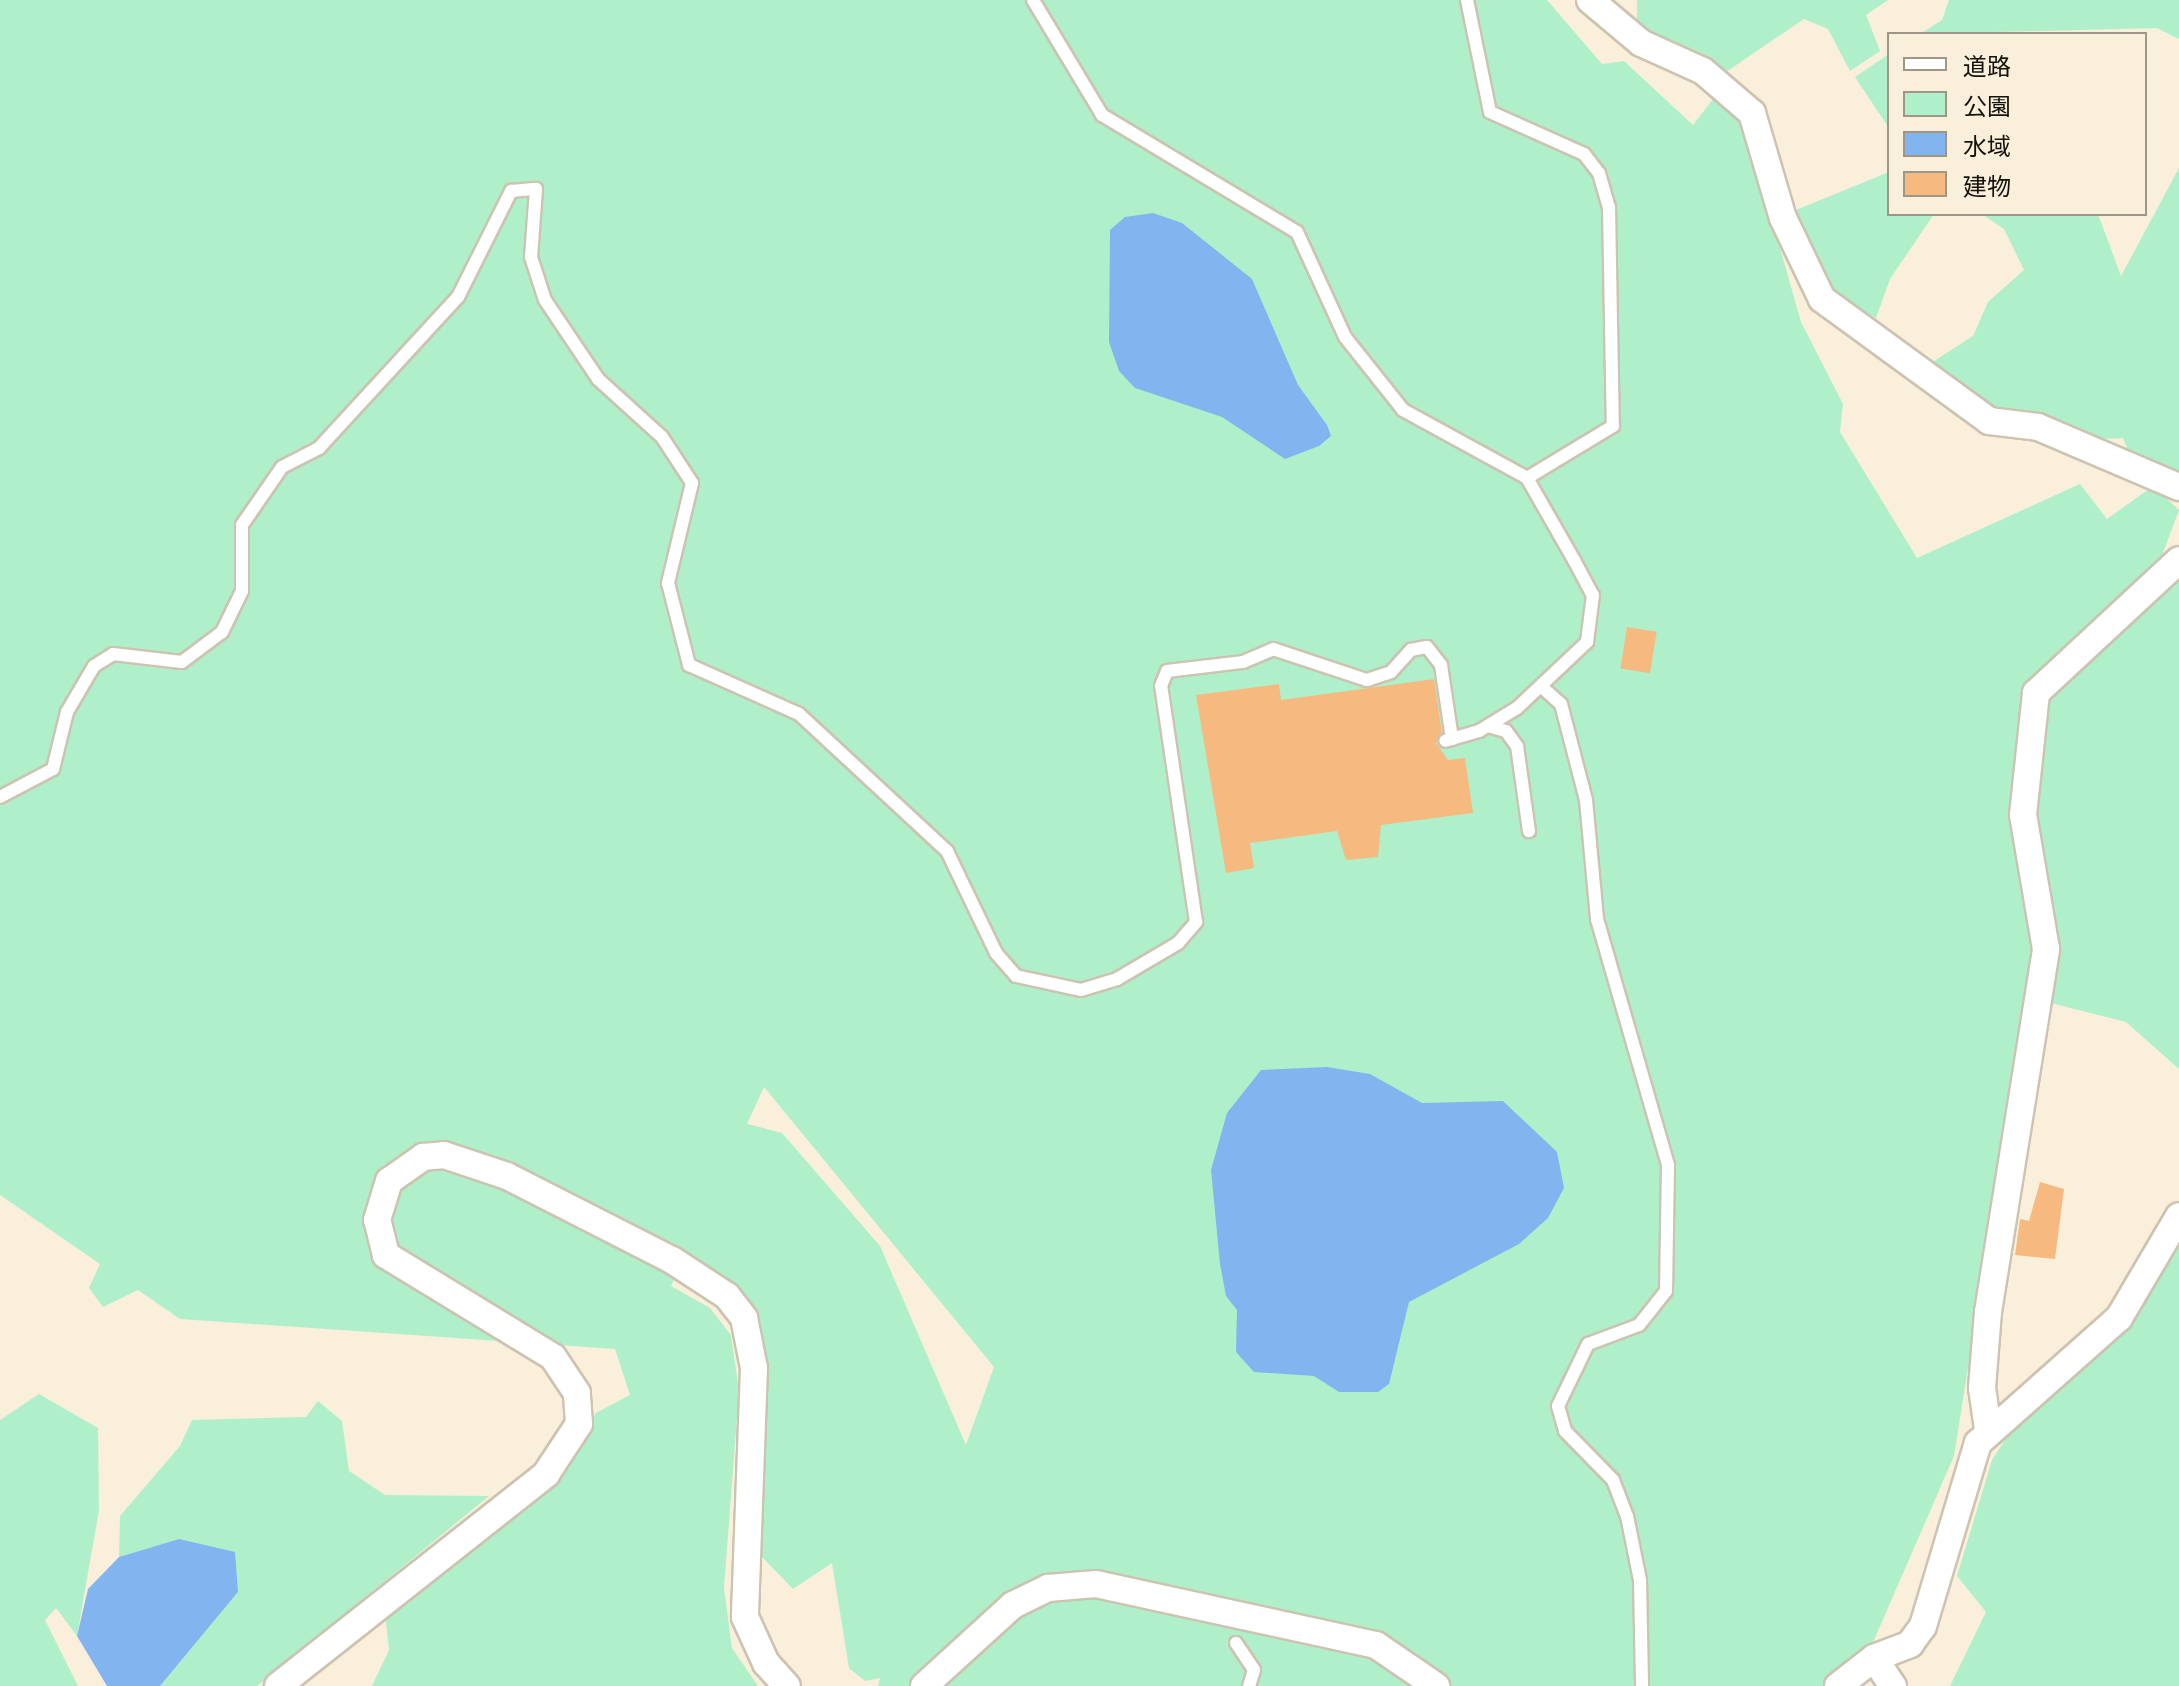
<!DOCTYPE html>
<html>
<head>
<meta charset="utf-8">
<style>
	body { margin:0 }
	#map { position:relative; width:2179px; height:1686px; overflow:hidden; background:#f9efdb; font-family:"Fira Sans Condensed","Noto Sans JP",sans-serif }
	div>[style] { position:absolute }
	.green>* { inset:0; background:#aff0ca }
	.water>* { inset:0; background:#82b4ef }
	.building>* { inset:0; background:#f6ba81; transform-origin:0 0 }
	.roads { filter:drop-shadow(2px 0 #ccc3b0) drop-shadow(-2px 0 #ccc3b0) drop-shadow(0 2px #ccc3b0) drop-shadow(0 -2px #ccc3b0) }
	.lane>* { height:12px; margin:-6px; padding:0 6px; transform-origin:6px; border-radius:6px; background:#fff }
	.street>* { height:26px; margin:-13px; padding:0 13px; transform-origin:13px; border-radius:13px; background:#fff }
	span { translate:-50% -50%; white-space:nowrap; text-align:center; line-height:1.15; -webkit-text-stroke:7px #f9efdb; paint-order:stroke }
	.legend { position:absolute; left:1887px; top:32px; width:260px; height:184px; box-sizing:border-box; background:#f9efdb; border:2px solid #9e9788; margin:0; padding:10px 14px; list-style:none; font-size:24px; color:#15120b }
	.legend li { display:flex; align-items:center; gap:16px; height:40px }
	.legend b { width:40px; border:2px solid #9e9788 }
</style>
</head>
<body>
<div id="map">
	<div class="green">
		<div style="clip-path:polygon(evenodd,0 0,1547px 0,1602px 64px,1624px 61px,1693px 125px,1717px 94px,1743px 117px,1801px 322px,1843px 404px,1840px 432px,1917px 558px,2080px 484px,2107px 519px,2153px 486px,2179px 510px,2157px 569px,2037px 696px,2179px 571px,2179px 1069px,2126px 1022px,2047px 1002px,2042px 902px,1954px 1456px,1854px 1686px,878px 1686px,880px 1678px,865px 1681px,849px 1668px,832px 1563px,793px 1589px,758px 1553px,765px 1353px,757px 1321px,737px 1292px,685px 1256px,671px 1286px,710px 1308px,731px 1335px,739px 1391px,724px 1588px,732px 1648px,758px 1686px,372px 1686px,389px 1650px,385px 1613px,577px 1449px,596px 1413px,630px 1395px,615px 1349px,180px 1319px,138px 1290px,103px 1307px,89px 1288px,100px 1264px,0 1195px,0 0,764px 1087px,994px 1367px,966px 1445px,880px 1246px,782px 1133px,747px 1124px,764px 1087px)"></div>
		<div style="clip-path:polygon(1637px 0,1888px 0,1866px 15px,1880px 51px,1850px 71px,1828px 29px,1804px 19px,1723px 74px,1637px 31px)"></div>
		<div style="clip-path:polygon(1949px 0,2179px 0,2179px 39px,2157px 28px,1920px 34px,1942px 20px)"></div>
		<div style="clip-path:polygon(1889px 54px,1889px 128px,1855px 77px)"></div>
		<div style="clip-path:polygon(2179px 168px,2179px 474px,2129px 453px,2123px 438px,2079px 440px,1995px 415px,1928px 365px,1973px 336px,1988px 302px,2024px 270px,2004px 229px,1982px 214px,2098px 214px,2121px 276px)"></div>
		<div style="clip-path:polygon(1889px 172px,1889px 214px,1934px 214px,1890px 279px,1876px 318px,1830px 297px,1791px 212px)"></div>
		<div style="clip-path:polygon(2179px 1245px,2179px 1686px,1950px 1686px,1986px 1612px,1957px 1576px,1992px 1460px,2012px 1429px,2132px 1324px)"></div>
		<div style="clip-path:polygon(39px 1394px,98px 1428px,99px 1510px,77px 1636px,56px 1608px,45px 1620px,78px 1686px,0 1686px,0 1420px)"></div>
		<div style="clip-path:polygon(318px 1401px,342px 1421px,349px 1471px,385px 1495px,489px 1496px,257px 1686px,160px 1686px,238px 1592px,179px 1539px,119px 1557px,120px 1516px,180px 1446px,192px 1420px,306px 1417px)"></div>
	</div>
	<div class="water">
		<div style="clip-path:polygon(1153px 213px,1182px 223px,1252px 279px,1298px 385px,1327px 425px,1331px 436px,1319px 446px,1285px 459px,1222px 417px,1135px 388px,1119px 371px,1109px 342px,1110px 230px,1125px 217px)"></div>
		<div style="clip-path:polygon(1327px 1067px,1370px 1074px,1422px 1103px,1503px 1101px,1557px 1152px,1564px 1188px,1548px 1218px,1519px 1244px,1409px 1302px,1389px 1384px,1378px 1392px,1339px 1392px,1314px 1376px,1254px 1372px,1236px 1352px,1237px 1310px,1226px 1296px,1220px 1264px,1211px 1170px,1227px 1113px,1261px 1070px)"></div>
		<div style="clip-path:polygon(179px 1539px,235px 1552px,238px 1592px,160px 1686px,107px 1686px,77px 1636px,88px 1589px,119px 1557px)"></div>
	</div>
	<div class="building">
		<div style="left:1627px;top:627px;width:30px;height:42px;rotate:9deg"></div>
		<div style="clip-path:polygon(1434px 679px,1442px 733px,1436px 743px,1448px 760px,1465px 758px,1473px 813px,1381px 825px,1378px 857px,1346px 860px,1337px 831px,1250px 843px,1254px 868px,1226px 873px,1196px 695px,1279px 684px,1281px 700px)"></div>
		<div style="clip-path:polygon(2040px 1182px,2064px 1189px,2055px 1259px,2015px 1255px,2020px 1219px,2029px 1221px)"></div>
	</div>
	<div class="roads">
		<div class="lane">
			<div style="left:1033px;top:0;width:134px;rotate:59deg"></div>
			<div style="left:1102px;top:115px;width:227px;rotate:31deg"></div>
			<div style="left:1297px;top:232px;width:115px;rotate:65.4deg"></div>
			<div style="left:1345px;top:337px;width:93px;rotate:51.5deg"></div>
			<div style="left:1403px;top:410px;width:141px;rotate:28.7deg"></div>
			<div style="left:1527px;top:478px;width:95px;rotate:60.2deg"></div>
			<div style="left:1574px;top:560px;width:40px;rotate:62deg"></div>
			<div style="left:1593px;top:595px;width:47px;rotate:97.3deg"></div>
			<div style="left:1587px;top:642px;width:96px;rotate:136.7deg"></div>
			<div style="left:1517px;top:708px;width:44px;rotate:148.8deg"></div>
			<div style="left:1479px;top:731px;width:35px;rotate:164deg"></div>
			<div style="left:1467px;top:0;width:114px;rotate:78.4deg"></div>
			<div style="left:1490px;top:112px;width:103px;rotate:24.1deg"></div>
			<div style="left:1584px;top:154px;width:24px;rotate:52deg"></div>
			<div style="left:1599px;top:173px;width:35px;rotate:74deg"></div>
			<div style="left:1609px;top:207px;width:219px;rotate:89deg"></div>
			<div style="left:1613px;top:426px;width:100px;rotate:148.8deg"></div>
			<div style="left:1543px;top:688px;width:24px;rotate:42deg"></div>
			<div style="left:1561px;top:704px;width:99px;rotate:75.4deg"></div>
			<div style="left:1586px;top:800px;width:120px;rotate:84.7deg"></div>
			<div style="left:1597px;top:919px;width:256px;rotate:73.9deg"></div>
			<div style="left:1668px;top:1165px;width:126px;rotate:90.9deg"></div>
			<div style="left:1666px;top:1291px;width:43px;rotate:128.5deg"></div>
			<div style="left:1639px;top:1325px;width:54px;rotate:159.6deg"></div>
			<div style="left:1588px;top:1344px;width:69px;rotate:115.8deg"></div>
			<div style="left:1558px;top:1406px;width:26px;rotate:74deg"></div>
			<div style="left:1565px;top:1431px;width:69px;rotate:45.6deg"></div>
			<div style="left:1613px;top:1480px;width:39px;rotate:69deg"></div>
			<div style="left:1627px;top:1516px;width:65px;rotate:78.5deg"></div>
			<div style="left:1640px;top:1580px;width:106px;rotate:88.9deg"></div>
			<div style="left:1488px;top:726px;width:19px;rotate:16deg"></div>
			<div style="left:1506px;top:731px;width:19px;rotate:54deg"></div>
			<div style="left:1517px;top:746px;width:86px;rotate:82deg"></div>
			<div style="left:0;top:797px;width:60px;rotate:-27.8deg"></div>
			<div style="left:53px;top:769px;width:59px;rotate:-76.2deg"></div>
			<div style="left:67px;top:712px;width:53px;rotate:-59.6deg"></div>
			<div style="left:94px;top:666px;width:22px;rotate:-32deg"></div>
			<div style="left:113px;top:654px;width:69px;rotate:6.6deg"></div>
			<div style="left:182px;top:662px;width:50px;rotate:-36.9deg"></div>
			<div style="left:222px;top:632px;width:46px;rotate:-64deg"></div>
			<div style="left:242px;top:591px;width:66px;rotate:-90deg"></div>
			<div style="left:242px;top:525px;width:70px;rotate:-55.4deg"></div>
			<div style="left:282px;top:467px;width:42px;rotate:-27.2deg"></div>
			<div style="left:319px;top:448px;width:205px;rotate:-47.4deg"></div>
			<div style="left:458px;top:297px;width:119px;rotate:-63.4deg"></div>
			<div style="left:511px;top:191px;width:25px;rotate:-5deg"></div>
			<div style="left:536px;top:189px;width:68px;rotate:94.2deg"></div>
			<div style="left:531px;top:257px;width:45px;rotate:72deg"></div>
			<div style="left:545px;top:300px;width:95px;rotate:56.1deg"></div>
			<div style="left:598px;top:379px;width:86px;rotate:42.2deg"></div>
			<div style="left:662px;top:437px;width:55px;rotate:56.9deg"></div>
			<div style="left:692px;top:483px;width:103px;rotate:103.5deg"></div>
			<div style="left:668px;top:583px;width:85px;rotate:75.6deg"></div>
			<div style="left:689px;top:665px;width:120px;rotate:24deg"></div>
			<div style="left:799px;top:714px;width:202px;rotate:42.8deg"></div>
			<div style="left:947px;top:851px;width:113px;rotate:64.3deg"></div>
			<div style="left:996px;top:953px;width:30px;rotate:49deg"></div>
			<div style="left:1016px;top:976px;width:66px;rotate:12.2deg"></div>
			<div style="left:1081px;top:990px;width:38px;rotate:-17deg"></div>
			<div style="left:1117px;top:979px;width:71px;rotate:-30.5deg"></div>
			<div style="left:1178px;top:943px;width:28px;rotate:-49deg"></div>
			<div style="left:1196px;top:922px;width:239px;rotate:-98.4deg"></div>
			<div style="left:1161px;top:686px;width:16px;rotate:-68deg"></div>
			<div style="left:1167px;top:671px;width:77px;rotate:-6.8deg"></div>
			<div style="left:1243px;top:662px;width:33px;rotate:-23deg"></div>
			<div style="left:1273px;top:649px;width:99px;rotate:18.3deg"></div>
			<div style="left:1367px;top:680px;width:25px;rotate:-18deg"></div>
			<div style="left:1391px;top:672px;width:30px;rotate:-48deg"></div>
			<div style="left:1411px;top:650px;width:16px;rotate:-11deg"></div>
			<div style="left:1427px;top:647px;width:23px;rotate:52deg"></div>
			<div style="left:1441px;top:665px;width:75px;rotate:81.5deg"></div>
			<div style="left:1236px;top:1643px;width:32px;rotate:56deg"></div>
			<div style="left:1254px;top:1670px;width:17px;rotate:107deg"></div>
		</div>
		<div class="street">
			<div style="left:1590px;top:0;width:67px;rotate:40.1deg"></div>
			<div style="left:1641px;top:43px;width:68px;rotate:24.3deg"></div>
			<div style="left:1703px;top:71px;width:65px;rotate:40.6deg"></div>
			<div style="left:1752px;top:113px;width:109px;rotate:73.6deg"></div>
			<div style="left:1783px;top:218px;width:90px;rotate:64.3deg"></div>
			<div style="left:1822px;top:299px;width:207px;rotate:36.1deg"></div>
			<div style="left:1989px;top:421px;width:49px;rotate:7deg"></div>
			<div style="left:2038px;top:427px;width:153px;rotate:23.1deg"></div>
			<div style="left:1988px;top:1429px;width:41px;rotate:-98.3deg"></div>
			<div style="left:1982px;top:1388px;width:76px;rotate:-85.5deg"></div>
			<div style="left:1988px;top:1312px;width:368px;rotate:-80.9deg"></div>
			<div style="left:2046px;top:949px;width:136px;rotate:-99.7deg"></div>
			<div style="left:2023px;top:815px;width:123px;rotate:-83.9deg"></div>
			<div style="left:2036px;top:693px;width:195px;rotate:-42.9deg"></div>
			<div style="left:1874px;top:1658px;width:34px;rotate:56deg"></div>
			<div style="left:278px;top:1686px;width:342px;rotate:-38.3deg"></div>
			<div style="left:546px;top:1474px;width:60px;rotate:-56.6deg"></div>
			<div style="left:579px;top:1424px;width:31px;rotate:-94deg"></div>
			<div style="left:577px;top:1393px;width:43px;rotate:-123.7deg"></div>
			<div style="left:553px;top:1357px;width:196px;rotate:-148.6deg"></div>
			<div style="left:386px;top:1255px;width:36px;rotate:-104deg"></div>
			<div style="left:377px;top:1220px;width:41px;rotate:-72.9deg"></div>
			<div style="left:389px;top:1181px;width:42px;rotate:-35.2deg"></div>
			<div style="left:423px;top:1157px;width:21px;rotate:-5deg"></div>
			<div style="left:444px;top:1155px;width:66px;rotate:18.4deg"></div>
			<div style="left:507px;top:1176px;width:185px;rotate:27deg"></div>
			<div style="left:672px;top:1260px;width:66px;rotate:33.2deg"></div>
			<div style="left:727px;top:1296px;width:28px;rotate:52deg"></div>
			<div style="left:744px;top:1318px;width:51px;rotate:78.7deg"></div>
			<div style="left:754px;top:1368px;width:249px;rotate:92.1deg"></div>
			<div style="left:745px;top:1617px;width:51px;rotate:65.5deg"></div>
			<div style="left:766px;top:1663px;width:31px;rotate:48deg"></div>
			<div style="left:924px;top:1686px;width:120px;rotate:-42.3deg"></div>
			<div style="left:1013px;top:1605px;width:39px;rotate:-26deg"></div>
			<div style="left:1048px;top:1588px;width:48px;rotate:-4.8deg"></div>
			<div style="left:1096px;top:1584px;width:287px;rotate:12.3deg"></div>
			<div style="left:1376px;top:1645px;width:73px;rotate:34.3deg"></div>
			<div style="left:1838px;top:1686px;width:46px;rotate:-37.9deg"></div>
			<div style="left:1874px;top:1658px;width:39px;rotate:-21deg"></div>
			<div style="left:1910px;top:1644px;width:22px;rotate:-54deg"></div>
			<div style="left:1923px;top:1626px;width:191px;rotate:-73.3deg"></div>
			<div style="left:1978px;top:1443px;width:188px;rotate:-41.6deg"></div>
			<div style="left:2119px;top:1318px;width:118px;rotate:-59.5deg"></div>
		</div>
	</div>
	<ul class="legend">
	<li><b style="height:10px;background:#fff"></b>道路</li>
	<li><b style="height:22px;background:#aff0ca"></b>公園</li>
	<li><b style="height:22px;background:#82b4ef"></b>水域</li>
	<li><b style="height:22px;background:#f6ba81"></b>建物</li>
	</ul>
</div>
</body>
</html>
